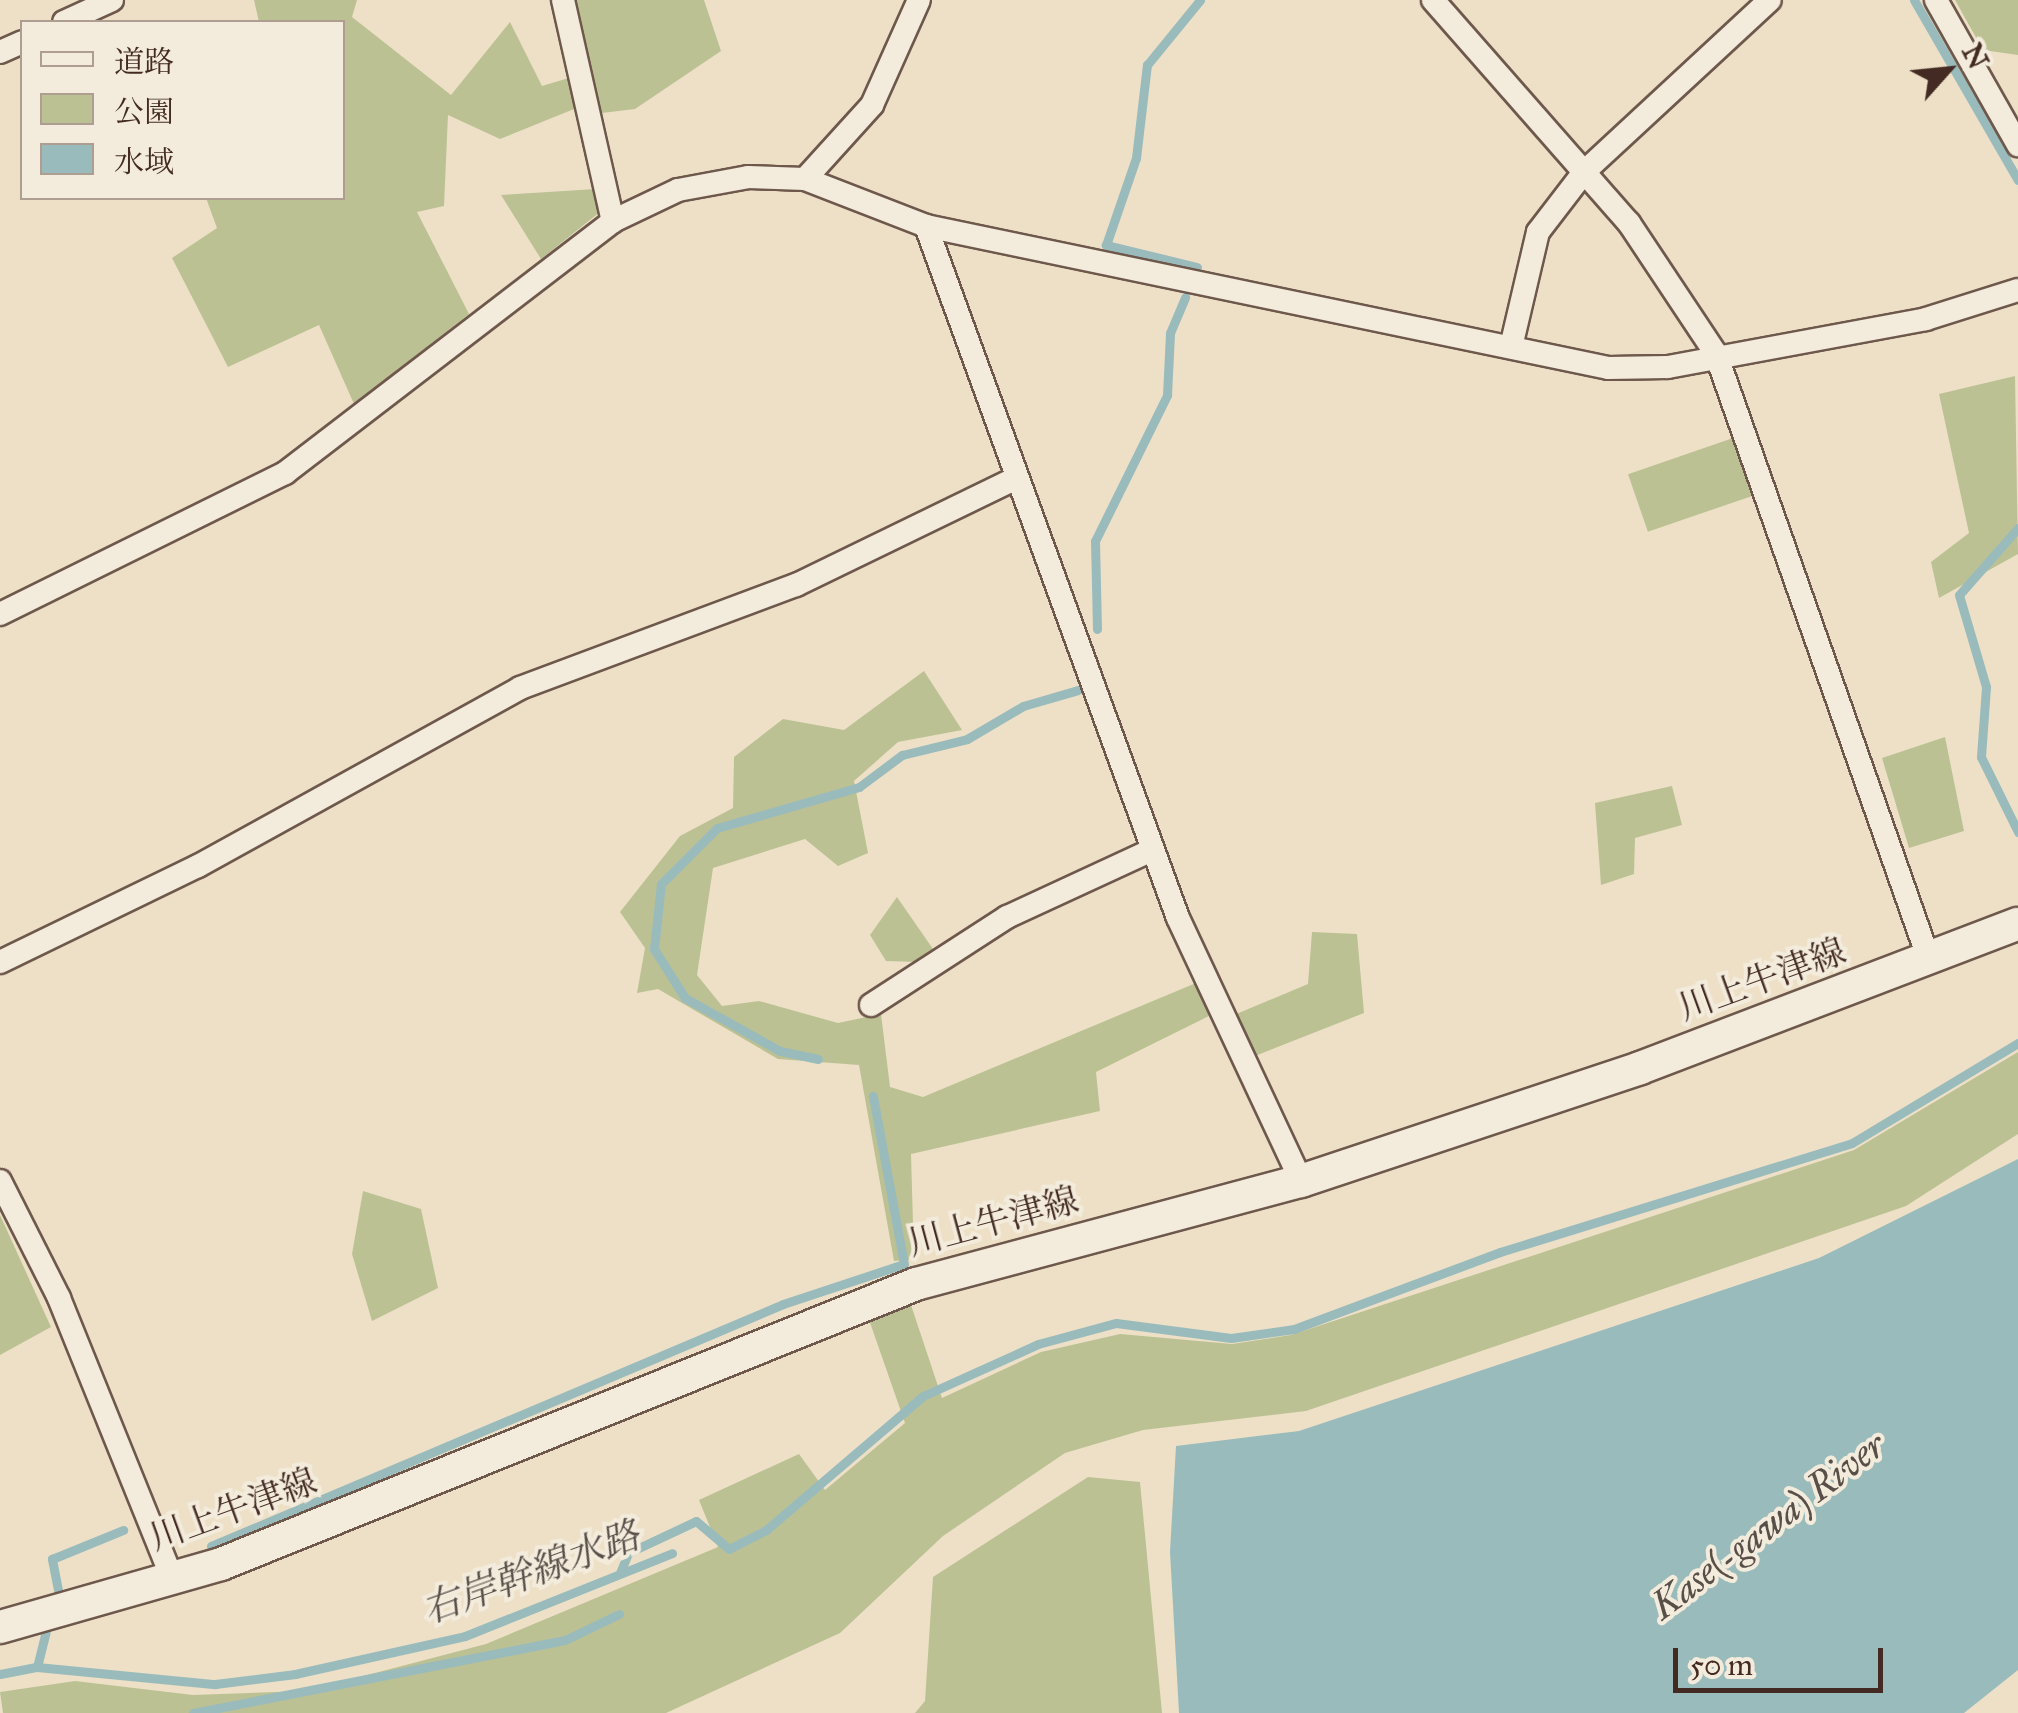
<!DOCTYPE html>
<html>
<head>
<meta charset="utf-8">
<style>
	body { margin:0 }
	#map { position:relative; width:2018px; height:1713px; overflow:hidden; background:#ede0c7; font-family:"IM FELL Great Primer","Noto Serif JP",serif }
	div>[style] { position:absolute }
	.green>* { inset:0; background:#bcc193; transform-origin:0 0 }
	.water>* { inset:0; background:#9abbbc }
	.stream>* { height:9px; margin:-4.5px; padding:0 4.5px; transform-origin:4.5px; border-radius:4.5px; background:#9abbbc }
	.roads { filter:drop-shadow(2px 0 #6e584c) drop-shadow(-2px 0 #6e584c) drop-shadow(0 2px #6e584c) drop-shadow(0 -2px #6e584c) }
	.minor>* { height:22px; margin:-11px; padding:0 11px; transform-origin:11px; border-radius:11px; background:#f3ebdb }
	.secondary>* { height:32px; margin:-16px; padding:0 16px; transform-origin:16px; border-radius:16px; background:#f3ebdb }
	span { translate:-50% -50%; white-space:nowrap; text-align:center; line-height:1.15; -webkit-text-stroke:8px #f3ebdb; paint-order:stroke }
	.street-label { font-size:35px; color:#432b23 }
	.water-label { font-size:38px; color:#594f49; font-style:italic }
	.legend { position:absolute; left:20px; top:20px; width:325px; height:180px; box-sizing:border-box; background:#f3ebdb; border:2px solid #ad9e91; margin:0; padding:12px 18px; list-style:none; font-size:30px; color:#432b23 }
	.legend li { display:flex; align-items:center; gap:20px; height:50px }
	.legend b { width:50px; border:2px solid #ad9e91 }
	.north { position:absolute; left:1898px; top:20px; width:100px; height:100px; -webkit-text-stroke:8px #f3ebdb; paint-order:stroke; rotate:63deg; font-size:28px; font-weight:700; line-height:40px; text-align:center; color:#432b23 }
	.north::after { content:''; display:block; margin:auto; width:35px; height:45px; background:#432b23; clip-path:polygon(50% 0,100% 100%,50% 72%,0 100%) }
	.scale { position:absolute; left:1673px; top:1648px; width:210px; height:45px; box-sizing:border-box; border:5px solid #432b23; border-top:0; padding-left:12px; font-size:30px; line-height:35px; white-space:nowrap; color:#432b23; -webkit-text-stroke:8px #f3ebdb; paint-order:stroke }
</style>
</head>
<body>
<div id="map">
	<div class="green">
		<div style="clip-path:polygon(254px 0,357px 0,352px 17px,451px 95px,510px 22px,542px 86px,572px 77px,579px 107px,500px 139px,448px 115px,444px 206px,417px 212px,469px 314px,354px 404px,319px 325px,228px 367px,172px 258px,217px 228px,206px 198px,342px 198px,342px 22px,259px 22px)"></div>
		<div style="clip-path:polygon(572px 0,704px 0,721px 51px,635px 109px,602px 113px)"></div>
		<div style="clip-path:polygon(1955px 0,2018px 0,2018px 55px,1983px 50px)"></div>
		<div style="clip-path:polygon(596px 189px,600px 212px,541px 259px,501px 195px)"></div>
		<div style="clip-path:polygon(2015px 376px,2018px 554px,1939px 598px,1931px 562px,1969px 533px,1939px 394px)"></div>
		<div style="left:1733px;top:438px;width:61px;height:111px;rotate:71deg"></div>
		<div style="clip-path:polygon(924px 671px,962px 730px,898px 742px,854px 781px,868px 853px,838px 866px,805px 839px,713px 868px,697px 975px,722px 1006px,759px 1001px,838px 1023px,881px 1014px,890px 1087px,923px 1097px,1196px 983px,1209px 1016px,1096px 1072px,1100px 1111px,911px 1154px,914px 1259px,894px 1261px,859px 1065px,778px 1059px,658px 989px,637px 993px,645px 948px,620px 912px,680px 836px,733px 808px,734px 757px,783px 719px,844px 730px)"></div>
		<div style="clip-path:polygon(1945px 737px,1964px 831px,1909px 848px,1882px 758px)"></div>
		<div style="clip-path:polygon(1672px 786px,1682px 825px,1635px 838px,1634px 874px,1601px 885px,1595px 803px)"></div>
		<div style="clip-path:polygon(897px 897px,933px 949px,919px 962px,886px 961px,870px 935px)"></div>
		<div style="clip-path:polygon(1312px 932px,1357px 934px,1364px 1013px,1255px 1056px,1234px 1015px,1308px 984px)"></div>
		<div style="clip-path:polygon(2018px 1052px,2018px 1134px,1906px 1206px,1306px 1411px,1143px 1430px,1065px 1453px,943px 1536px,840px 1633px,666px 1713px,3px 1713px,0 1692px,75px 1681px,193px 1695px,306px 1691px,486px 1644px,718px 1547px,699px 1500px,799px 1454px,825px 1490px,905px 1423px,867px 1314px,910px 1302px,942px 1398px,1041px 1352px,1120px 1334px,1232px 1344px,1291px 1335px,1854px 1150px)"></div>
		<div style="clip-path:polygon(363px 1191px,421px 1209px,438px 1288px,372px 1321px,352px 1254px)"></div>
		<div style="clip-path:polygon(0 1215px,51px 1327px,0 1355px)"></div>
		<div style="clip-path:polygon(1088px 1477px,1140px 1482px,1162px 1713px,915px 1713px,925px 1701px,933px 1577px)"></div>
	</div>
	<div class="water">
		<div style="clip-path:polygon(2018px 1159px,2018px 1670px,1964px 1713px,1179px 1713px,1170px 1552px,1176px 1446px,1299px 1431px,1819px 1258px)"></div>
	</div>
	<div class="stream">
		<div style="left:1914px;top:0;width:208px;rotate:60deg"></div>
		<div style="left:1197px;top:267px;width:94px;rotate:-166.4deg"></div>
		<div style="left:1106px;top:245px;width:92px;rotate:-71deg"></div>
		<div style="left:1136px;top:158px;width:94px;rotate:-83.3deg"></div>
		<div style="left:1147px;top:65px;width:84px;rotate:-50.8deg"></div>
		<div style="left:2018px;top:528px;width:89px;rotate:131.4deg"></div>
		<div style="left:1959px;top:595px;width:96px;rotate:73.6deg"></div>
		<div style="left:1986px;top:687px;width:70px;rotate:94.1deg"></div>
		<div style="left:1981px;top:757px;width:84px;rotate:63.7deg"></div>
		<div style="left:1097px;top:629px;width:88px;rotate:-91.3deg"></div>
		<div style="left:1095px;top:541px;width:163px;rotate:-63.7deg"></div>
		<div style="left:1167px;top:395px;width:62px;rotate:-87.2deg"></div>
		<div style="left:1170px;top:333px;width:39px;rotate:-67deg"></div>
		<div style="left:818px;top:1059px;width:39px;rotate:-168deg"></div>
		<div style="left:780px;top:1051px;width:109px;rotate:-150.8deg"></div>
		<div style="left:685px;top:998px;width:58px;rotate:-122.3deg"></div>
		<div style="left:654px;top:949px;width:65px;rotate:-83.9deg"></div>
		<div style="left:661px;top:884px;width:79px;rotate:-45deg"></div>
		<div style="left:717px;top:828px;width:148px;rotate:-16.1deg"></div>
		<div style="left:859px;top:787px;width:54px;rotate:-36.7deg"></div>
		<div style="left:902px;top:755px;width:67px;rotate:-13.8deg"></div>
		<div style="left:967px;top:739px;width:65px;rotate:-30.5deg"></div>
		<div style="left:1023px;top:706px;width:57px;rotate:-16.2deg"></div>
		<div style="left:211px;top:1546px;width:621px;rotate:-22.93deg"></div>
		<div style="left:783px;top:1304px;width:127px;rotate:-18.3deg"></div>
		<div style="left:904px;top:1264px;width:171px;rotate:-100.5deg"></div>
		<div style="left:620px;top:1573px;width:22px;rotate:-68deg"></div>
		<div style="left:628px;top:1553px;width:75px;rotate:-25.2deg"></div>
		<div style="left:696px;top:1521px;width:43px;rotate:40.3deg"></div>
		<div style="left:729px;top:1549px;width:42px;rotate:-27.2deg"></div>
		<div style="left:766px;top:1530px;width:206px;rotate:-40.5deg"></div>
		<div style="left:923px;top:1396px;width:126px;rotate:-24.3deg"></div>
		<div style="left:1038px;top:1344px;width:81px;rotate:-15.1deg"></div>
		<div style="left:1116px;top:1323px;width:116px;rotate:7.4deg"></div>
		<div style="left:1231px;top:1338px;width:64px;rotate:-8.1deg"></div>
		<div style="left:1294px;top:1329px;width:220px;rotate:-20.5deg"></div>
		<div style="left:1500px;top:1252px;width:368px;rotate:-17.2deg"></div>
		<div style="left:1852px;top:1143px;width:194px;rotate:-31.1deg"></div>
		<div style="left:58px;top:1590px;width:32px;rotate:-101deg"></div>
		<div style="left:52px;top:1559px;width:77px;rotate:-22.2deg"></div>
		<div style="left:37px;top:1667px;width:36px;rotate:-76deg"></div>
		<div style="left:0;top:1674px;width:38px;rotate:-11deg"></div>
		<div style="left:37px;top:1667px;width:179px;rotate:5.5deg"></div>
		<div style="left:215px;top:1684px;width:81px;rotate:-7.1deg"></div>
		<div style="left:295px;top:1674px;width:174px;rotate:-12.6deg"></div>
		<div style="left:465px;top:1636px;width:223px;rotate:-21.8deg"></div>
		<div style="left:193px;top:1713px;width:379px;rotate:-11.1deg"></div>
		<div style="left:565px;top:1640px;width:60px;rotate:-25.7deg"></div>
	</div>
	<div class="roads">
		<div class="minor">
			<div style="left:563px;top:0;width:227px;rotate:77.3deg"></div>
			<div style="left:1433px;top:0;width:297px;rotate:48.7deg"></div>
			<div style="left:1629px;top:223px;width:157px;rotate:56.4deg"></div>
			<div style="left:1716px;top:354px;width:642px;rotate:70.63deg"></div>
			<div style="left:1936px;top:0;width:167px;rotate:60.5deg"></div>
			<div style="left:64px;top:22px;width:53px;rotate:-24.6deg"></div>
			<div style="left:0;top:52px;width:24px;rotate:-24deg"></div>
			<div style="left:805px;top:179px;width:100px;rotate:-47.8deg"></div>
			<div style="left:872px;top:105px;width:115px;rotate:-65.9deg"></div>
			<div style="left:926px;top:226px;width:736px;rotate:69.99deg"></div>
			<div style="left:1178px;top:918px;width:290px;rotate:64.9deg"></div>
			<div style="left:1511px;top:347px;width:118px;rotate:-76.8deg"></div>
			<div style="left:1538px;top:232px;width:76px;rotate:-52.5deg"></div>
			<div style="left:1584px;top:172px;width:253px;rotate:-42.8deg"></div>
			<div style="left:0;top:614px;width:318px;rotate:-26.3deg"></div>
			<div style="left:285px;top:473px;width:414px;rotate:-37.5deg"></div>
			<div style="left:613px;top:221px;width:72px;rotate:-25.5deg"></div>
			<div style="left:678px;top:190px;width:71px;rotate:-10.5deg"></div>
			<div style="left:748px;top:177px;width:57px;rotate:2deg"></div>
			<div style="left:805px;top:179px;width:130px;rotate:21.2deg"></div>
			<div style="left:926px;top:226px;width:697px;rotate:11.76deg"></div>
			<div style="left:1608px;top:368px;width:60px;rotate:-1deg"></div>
			<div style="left:1668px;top:367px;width:262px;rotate:-10.5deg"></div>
			<div style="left:1926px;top:319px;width:96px;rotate:-17.5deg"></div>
			<div style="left:0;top:962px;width:220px;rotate:-25.9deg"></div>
			<div style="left:198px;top:866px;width:368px;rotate:-28.9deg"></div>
			<div style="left:520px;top:688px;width:295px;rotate:-20.5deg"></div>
			<div style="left:796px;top:585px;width:242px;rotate:-25.9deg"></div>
			<div style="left:871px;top:1005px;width:162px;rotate:-32.9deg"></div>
			<div style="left:1007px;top:917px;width:160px;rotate:-24.8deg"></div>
			<div style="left:0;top:1181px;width:131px;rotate:63.2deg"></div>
			<div style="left:59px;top:1298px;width:301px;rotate:68deg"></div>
		</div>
		<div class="secondary">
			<div style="left:0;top:1627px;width:230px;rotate:-15.9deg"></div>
			<div style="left:221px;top:1564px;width:749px;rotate:-21.94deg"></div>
			<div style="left:916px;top:1284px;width:399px;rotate:-15deg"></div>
			<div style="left:1301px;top:1181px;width:357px;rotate:-18.4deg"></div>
			<div style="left:1640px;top:1068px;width:404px;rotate:-20.9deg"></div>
		</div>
	</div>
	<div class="street-label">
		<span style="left:1762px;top:980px;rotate:-20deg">川上牛津線</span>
		<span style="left:993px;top:1222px;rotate:-15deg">川上牛津線</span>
		<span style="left:233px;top:1510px;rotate:-20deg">川上牛津線</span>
	</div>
	<div class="water-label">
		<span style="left:1768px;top:1526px;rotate:-37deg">Kase(-gawa) River</span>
		<span style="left:531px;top:1573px;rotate:-20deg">右岸幹線水路</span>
	</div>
	<ul class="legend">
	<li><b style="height:12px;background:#f3ebdb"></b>道路</li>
	<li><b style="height:28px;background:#bcc193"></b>公園</li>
	<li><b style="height:28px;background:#9abbbc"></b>水域</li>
	</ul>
	<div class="north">N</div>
	<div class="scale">50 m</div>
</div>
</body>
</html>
